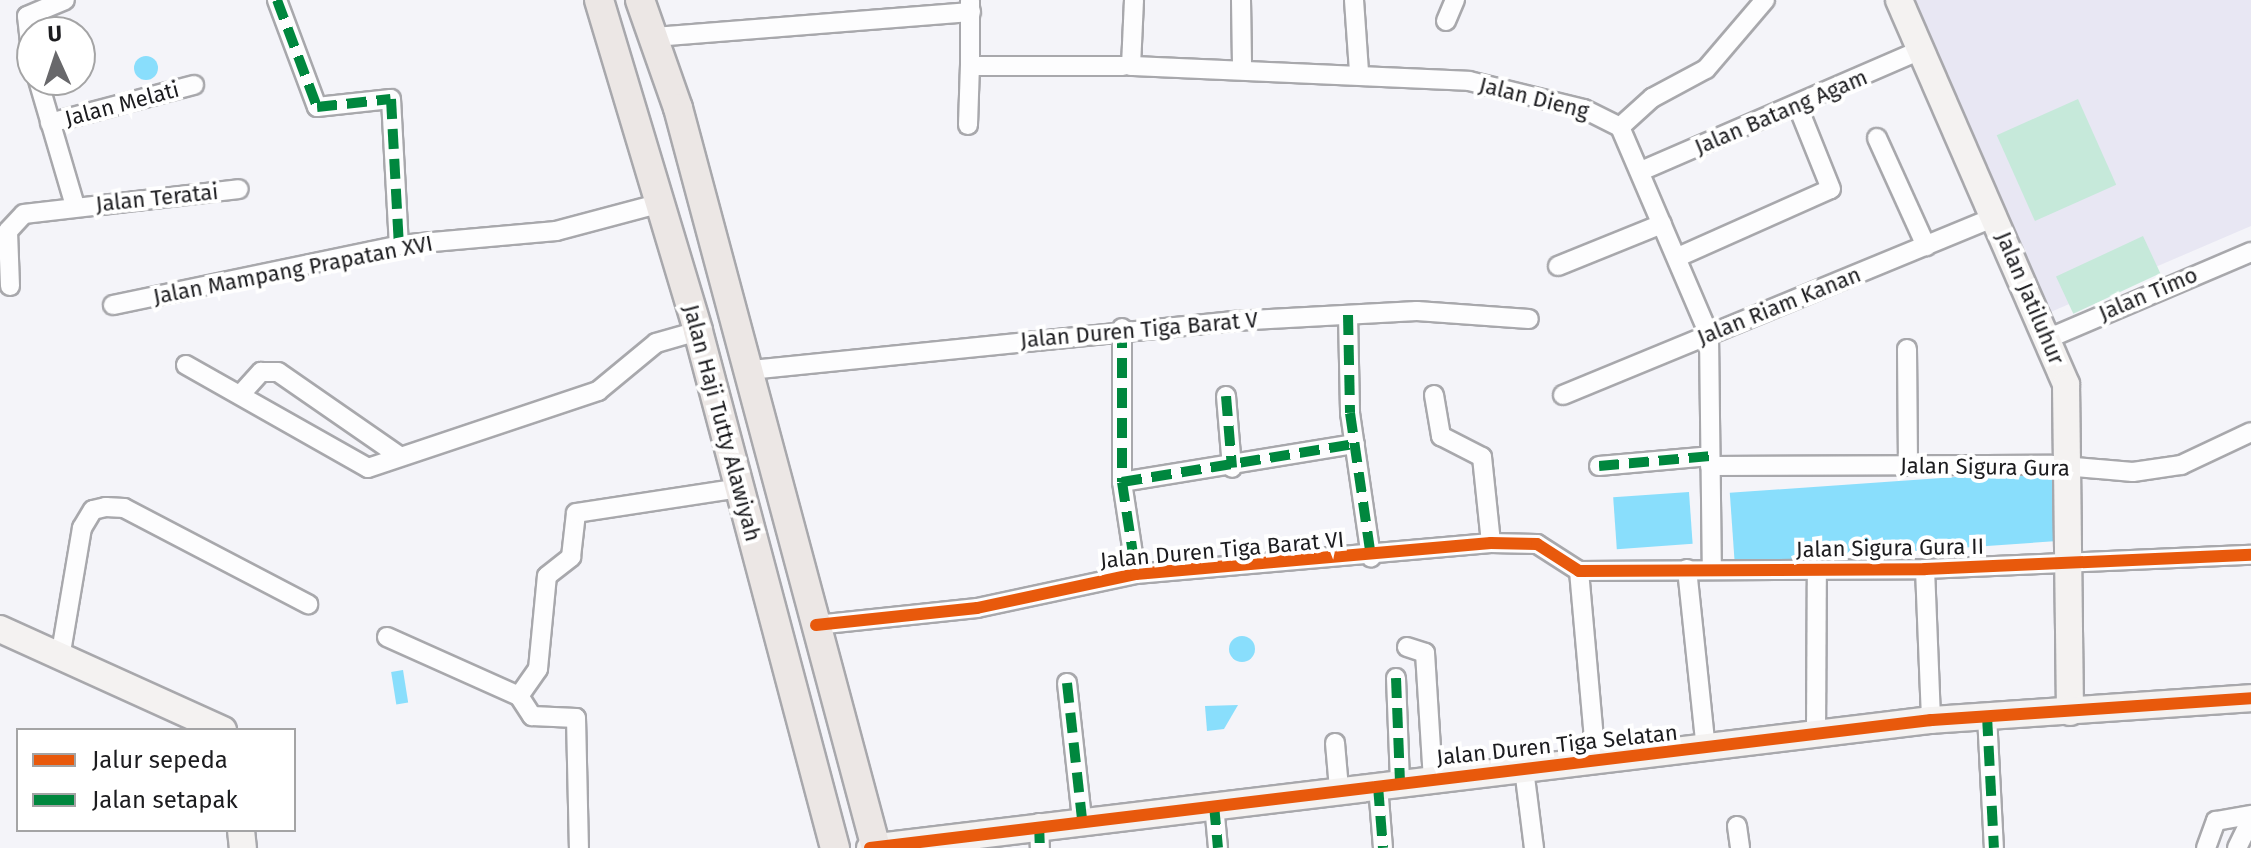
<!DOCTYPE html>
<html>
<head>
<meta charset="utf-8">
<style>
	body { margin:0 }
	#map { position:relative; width:2251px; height:848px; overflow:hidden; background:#f4f4f9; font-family:"Fira Sans",sans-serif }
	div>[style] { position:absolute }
	.built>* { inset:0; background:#e8e7f3 }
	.green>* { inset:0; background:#c6e9da; transform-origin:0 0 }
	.water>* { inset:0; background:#89defc; transform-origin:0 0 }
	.round { border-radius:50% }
	.roads { filter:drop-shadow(2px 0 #a8a8ac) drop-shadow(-2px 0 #a8a8ac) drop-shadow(0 2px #a8a8ac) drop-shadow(0 -2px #a8a8ac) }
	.street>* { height:18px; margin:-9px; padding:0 9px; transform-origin:9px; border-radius:9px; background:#fdfdfe }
	.secondary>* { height:26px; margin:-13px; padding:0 13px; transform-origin:13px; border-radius:13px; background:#f4f2f1 }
	.primary>* { height:28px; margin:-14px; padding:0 14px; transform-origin:14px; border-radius:14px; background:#ece7e5 }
	.quiet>* { height:10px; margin-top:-5px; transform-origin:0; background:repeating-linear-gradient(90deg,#00873e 0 20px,transparent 0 30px) }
	.cycleway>* { height:12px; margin:-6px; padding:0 6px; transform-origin:6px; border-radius:6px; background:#e8590c }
	span { translate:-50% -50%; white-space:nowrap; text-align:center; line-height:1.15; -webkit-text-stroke:8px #fff; paint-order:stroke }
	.street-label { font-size:22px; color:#1c1c1f }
	.legend { position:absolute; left:16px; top:728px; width:280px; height:104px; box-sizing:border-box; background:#fff; border:2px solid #a4a4a5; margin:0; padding:10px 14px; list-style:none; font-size:24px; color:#1c1c1f }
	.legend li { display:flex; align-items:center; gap:16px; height:40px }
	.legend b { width:40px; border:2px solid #a4a4a5 }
	.north { position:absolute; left:16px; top:16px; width:80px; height:80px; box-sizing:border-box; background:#fff; border:2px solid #a4a4a5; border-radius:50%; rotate:357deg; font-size:22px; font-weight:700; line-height:32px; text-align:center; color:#1c1c1f }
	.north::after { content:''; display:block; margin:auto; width:28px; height:36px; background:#68686b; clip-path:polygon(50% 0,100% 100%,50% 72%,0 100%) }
</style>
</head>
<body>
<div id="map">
	<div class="built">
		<div style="clip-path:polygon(1905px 0,2251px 0,2251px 226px,2046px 314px)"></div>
	</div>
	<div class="green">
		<div style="left:2078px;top:99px;width:94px;height:89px;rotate:66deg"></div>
		<div style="left:2143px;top:236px;width:41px;height:96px;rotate:65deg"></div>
	</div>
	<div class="water">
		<div class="round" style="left:134px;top:56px;width:24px;height:24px"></div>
		<div style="left:2056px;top:470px;width:71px;height:327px;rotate:86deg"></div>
		<div style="left:1689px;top:492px;width:52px;height:76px;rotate:86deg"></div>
		<div class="round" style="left:1229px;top:636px;width:26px;height:26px"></div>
		<div style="left:403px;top:670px;width:33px;height:12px;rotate:81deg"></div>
		<div style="clip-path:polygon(1238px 705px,1224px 729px,1207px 731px,1205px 706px)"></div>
	</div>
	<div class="roads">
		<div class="street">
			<div style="left:277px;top:0;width:114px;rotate:69.5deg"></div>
			<div style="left:317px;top:107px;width:74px;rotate:-6.2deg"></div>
			<div style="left:391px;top:99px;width:146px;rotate:86.9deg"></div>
			<div style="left:1134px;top:0;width:66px;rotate:92.6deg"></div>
			<div style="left:1131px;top:66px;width:338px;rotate:2.5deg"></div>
			<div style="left:1469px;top:81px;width:118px;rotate:13.7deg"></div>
			<div style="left:1584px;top:109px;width:40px;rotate:26.6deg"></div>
			<div style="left:1620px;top:127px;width:226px;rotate:66.8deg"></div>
			<div style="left:1709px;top:335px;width:231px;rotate:89.3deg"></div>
			<div style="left:1241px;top:0;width:67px;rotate:89.1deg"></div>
			<div style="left:1354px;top:0;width:72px;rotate:86deg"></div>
			<div style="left:970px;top:1px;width:65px;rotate:90deg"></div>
			<div style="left:970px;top:66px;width:153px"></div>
			<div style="left:1446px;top:21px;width:23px;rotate:-67deg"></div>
			<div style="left:654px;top:37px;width:318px;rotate:-4.5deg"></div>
			<div style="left:32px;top:61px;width:45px;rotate:-96.3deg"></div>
			<div style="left:27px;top:16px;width:41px;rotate:-22.8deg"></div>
			<div style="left:38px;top:80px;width:131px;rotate:73.6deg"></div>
			<div style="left:50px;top:123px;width:149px;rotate:-14.8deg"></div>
			<div style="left:968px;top:125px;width:59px;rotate:-88.1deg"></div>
			<div style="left:1620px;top:127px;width:43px;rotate:-42.2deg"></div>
			<div style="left:1652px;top:98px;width:61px;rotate:-28.2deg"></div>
			<div style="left:1706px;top:69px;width:91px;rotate:-49.5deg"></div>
			<div style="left:1877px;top:138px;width:119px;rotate:65.6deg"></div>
			<div style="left:1641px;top:171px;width:304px;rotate:-23.4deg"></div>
			<div style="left:1678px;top:257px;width:167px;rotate:-24deg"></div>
			<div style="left:1831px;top:189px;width:88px;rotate:-111.9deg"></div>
			<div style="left:1558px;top:266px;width:112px;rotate:-22deg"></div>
			<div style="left:10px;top:286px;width:55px;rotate:-92.1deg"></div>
			<div style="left:8px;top:231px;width:23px;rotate:-47deg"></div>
			<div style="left:24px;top:214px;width:216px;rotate:-6.6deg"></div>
			<div style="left:113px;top:305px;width:292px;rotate:-11.8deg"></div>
			<div style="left:399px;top:245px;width:158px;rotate:-5.1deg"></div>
			<div style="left:556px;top:231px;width:109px;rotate:-14.9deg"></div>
			<div style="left:1348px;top:315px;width:98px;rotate:88.8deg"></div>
			<div style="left:1350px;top:413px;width:146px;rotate:81.7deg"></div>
			<div style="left:1122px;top:328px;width:154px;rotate:90deg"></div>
			<div style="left:1122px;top:482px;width:93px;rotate:81.3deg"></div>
			<div style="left:2047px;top:339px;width:222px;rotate:-23.1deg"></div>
			<div style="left:1907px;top:349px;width:117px;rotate:89.5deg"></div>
			<div style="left:186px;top:365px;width:209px;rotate:29.5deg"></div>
			<div style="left:368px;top:468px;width:243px;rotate:-18.5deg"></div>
			<div style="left:598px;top:391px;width:75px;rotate:-39.6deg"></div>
			<div style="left:656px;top:343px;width:44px;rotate:-15.9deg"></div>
			<div style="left:751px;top:370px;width:484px;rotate:-5.8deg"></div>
			<div style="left:1233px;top:321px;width:184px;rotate:-3.1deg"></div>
			<div style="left:1417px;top:311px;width:112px;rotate:4.1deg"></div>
			<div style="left:241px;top:394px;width:30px;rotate:-48deg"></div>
			<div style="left:261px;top:372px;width:17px"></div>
			<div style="left:278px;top:372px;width:146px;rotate:34.7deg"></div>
			<div style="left:1434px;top:395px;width:42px;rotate:80.3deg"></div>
			<div style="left:1441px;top:436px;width:46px;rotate:27.1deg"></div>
			<div style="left:1482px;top:457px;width:86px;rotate:84deg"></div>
			<div style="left:1563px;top:395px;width:467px;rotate:-22.4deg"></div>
			<div style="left:1226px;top:396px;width:72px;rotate:85.2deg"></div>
			<div style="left:1599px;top:466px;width:111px;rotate:-5.1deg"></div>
			<div style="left:1710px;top:466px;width:342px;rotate:-0.2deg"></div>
			<div style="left:2052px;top:465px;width:81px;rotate:4.9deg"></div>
			<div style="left:2133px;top:472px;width:49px;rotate:-8.3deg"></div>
			<div style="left:2181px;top:465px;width:77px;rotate:-25.2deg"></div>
			<div style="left:1122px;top:482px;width:236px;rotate:-9.3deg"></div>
			<div style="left:1687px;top:569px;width:181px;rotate:84deg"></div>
			<div style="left:1925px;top:569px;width:151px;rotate:87.7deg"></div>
			<div style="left:1579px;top:571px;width:190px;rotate:84.9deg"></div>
			<div style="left:816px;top:625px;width:162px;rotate:-6deg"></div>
			<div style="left:977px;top:608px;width:163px;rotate:-12.1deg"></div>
			<div style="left:1136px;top:574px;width:356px;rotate:-5deg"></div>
			<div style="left:1491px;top:543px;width:46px;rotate:1.2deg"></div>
			<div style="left:1537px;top:544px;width:50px;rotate:32.7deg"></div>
			<div style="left:1579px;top:571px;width:346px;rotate:-0.3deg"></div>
			<div style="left:1925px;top:569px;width:326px;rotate:-2.5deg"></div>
			<div style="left:387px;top:637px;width:145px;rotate:24.1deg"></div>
			<div style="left:519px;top:696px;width:24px;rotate:57deg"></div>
			<div style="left:532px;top:716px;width:44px;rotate:2.6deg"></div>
			<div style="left:576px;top:718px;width:130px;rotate:88.7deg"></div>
			<div style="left:1407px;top:647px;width:19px;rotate:18deg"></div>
			<div style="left:1425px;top:653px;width:126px;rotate:86.4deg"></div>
			<div style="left:61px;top:652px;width:126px;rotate:-80.4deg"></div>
			<div style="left:82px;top:528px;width:21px;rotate:-59deg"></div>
			<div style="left:93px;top:510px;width:13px;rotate:-13deg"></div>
			<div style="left:106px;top:507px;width:18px;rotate:3deg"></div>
			<div style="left:124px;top:508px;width:208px;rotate:27.6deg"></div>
			<div style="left:1396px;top:678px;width:105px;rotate:87.8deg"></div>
			<div style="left:1067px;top:683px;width:137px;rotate:83.7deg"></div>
			<div style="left:519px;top:696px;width:33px;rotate:-55deg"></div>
			<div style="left:538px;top:669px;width:93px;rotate:-84.5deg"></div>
			<div style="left:547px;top:576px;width:31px;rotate:-38deg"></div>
			<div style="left:571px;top:557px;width:44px;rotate:-83.5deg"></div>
			<div style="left:576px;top:513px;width:166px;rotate:-8.7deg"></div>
			<div style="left:1987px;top:716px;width:132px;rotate:87deg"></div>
			<div style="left:1816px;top:735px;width:164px;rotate:-89.7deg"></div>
			<div style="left:1335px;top:743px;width:46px;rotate:85deg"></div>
			<div style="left:1524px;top:769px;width:80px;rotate:82.8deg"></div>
			<div style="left:1378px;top:786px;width:62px;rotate:85.4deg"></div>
			<div style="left:1214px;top:805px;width:43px;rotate:84.7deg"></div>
			<div style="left:1039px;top:823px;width:25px;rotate:88deg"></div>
			<div style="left:1737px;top:826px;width:22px;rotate:82deg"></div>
			<div style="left:2206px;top:848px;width:29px;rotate:-70deg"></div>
			<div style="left:2216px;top:821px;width:36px;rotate:-10deg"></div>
			<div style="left:2237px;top:848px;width:32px;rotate:-64deg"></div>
		</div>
		<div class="secondary">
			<div style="left:1899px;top:0;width:419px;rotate:66.5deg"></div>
			<div style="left:2066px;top:384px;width:328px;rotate:89.3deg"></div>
			<div style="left:0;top:629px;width:245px;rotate:24.4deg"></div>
			<div style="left:241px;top:830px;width:18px;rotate:84deg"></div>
			<div style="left:870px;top:848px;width:1069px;rotate:-6.88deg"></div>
			<div style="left:1931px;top:720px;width:321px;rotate:-3.9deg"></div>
		</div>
		<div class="primary">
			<div style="left:599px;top:0;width:345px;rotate:73.3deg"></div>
			<div style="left:698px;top:331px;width:535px;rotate:75.16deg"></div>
			<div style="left:640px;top:0;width:114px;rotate:70.6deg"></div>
			<div style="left:678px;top:108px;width:766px;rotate:75.02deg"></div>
		</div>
	</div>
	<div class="quiet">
		<div style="left:277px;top:0;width:114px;rotate:69.5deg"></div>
		<div style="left:317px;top:107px;width:74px;rotate:-6.2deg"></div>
		<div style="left:391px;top:99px;width:146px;rotate:86.9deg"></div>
		<div style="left:1348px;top:315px;width:98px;rotate:88.8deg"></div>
		<div style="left:1350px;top:413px;width:146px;rotate:81.7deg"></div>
		<div style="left:1122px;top:328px;width:154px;rotate:90deg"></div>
		<div style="left:1122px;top:482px;width:93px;rotate:81.3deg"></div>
		<div style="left:1226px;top:396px;width:72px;rotate:85.2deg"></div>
		<div style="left:1599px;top:466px;width:111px;rotate:-5.1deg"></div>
		<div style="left:1122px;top:482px;width:236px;rotate:-9.3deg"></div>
		<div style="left:1396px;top:678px;width:105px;rotate:87.8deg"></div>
		<div style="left:1067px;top:683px;width:137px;rotate:83.7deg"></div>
		<div style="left:1987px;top:716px;width:132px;rotate:87deg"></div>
		<div style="left:1378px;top:786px;width:62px;rotate:85.4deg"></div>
		<div style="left:1214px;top:805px;width:43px;rotate:84.7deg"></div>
		<div style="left:1039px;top:823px;width:25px;rotate:88deg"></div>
	</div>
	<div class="cycleway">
		<div style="left:816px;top:625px;width:162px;rotate:-6deg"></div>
		<div style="left:977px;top:608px;width:163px;rotate:-12.1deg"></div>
		<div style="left:1136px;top:574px;width:356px;rotate:-5deg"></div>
		<div style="left:1491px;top:543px;width:46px;rotate:1.2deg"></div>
		<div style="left:1537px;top:544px;width:50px;rotate:32.7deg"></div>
		<div style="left:1579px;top:571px;width:346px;rotate:-0.3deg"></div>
		<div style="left:1925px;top:569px;width:326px;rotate:-2.5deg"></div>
		<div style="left:870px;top:848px;width:1069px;rotate:-6.88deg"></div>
		<div style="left:1931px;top:720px;width:321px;rotate:-3.9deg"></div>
	</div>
	<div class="street-label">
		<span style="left:1534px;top:98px;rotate:14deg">Jalan Dieng</span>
		<span style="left:122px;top:104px;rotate:-15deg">Jalan Melati</span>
		<span style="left:1781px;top:112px;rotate:-23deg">Jalan Batang Agam</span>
		<span style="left:157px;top:198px;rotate:-6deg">Jalan Teratai</span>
		<span style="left:293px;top:270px;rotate:-11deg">Jalan Mampang Prapatan XVI</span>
		<span style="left:2148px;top:294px;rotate:-23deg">Jalan Timo</span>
		<span style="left:2030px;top:298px;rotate:67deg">Jalan Jatiluhur</span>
		<span style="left:1779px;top:306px;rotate:-22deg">Jalan Riam Kanan</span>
		<span style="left:1139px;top:330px;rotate:-5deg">Jalan Duren Tiga Barat V</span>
		<span style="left:722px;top:423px;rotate:75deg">Jalan Haji Tutty Alawiyah</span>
		<span style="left:1985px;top:467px;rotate:1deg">Jalan Sigura Gura</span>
		<span style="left:1890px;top:548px;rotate:-1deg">Jalan Sigura Gura II</span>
		<span style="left:1222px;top:550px;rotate:-5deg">Jalan Duren Tiga Barat VI</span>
		<span style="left:1557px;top:745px;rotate:-6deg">Jalan Duren Tiga Selatan</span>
	</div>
	<ul class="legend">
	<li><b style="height:10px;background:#e8590c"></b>Jalur sepeda</li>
	<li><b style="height:10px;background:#00873e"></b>Jalan setapak</li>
	</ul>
	<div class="north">U</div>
</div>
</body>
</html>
